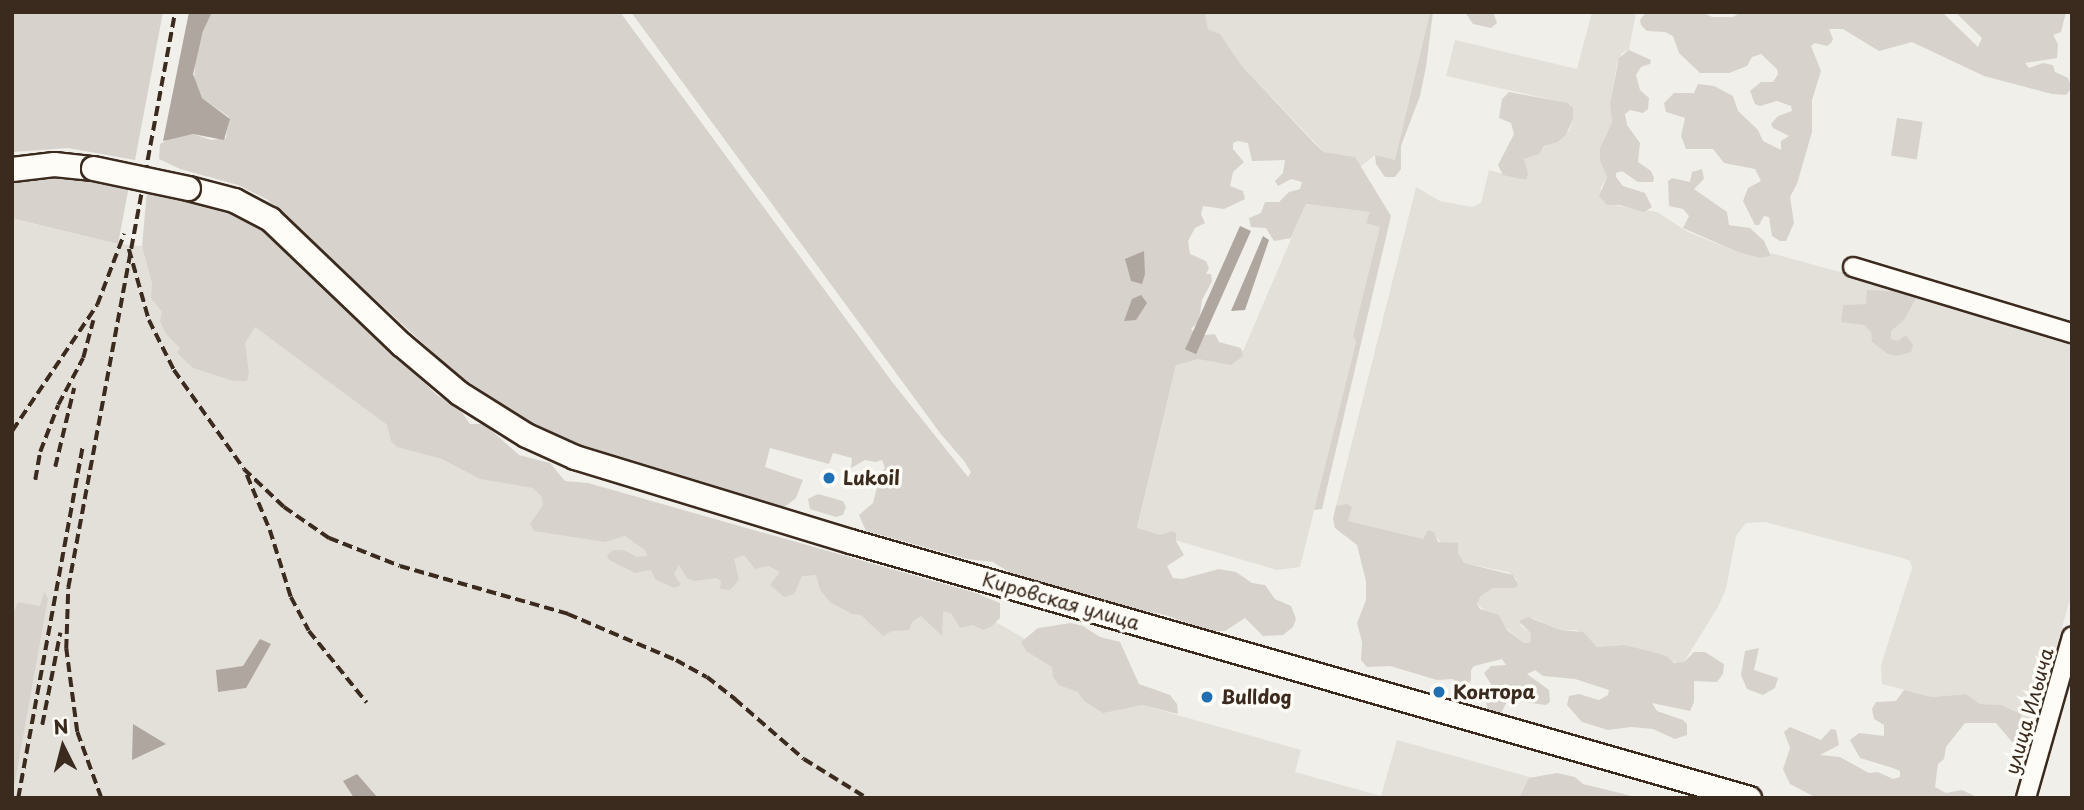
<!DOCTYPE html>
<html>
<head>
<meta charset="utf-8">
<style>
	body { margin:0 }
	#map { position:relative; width:2084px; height:810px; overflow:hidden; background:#f1efea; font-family:"Playpen Sans",sans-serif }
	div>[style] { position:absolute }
	.built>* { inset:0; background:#e3e0da }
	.green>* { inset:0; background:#d7d2cc; transform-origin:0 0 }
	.water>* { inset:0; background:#aea69f; transform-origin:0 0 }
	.roads { filter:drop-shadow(2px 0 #3b2a1e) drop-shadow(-2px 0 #3b2a1e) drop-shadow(0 2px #3b2a1e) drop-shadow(0 -2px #3b2a1e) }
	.minor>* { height:18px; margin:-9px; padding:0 9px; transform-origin:9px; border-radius:9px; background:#fdfcf7 }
	.major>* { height:23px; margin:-11.5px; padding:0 11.5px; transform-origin:11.5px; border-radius:11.5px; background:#fdfcf7 }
	.rail>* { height:3.5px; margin-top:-1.75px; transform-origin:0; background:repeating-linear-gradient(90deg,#3b2a1e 0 10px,transparent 0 15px) }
	.bridges { filter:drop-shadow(2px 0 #3b2a1e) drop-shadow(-2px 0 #3b2a1e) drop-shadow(0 2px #3b2a1e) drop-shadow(0 -2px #3b2a1e) }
	.major-bridge>* { height:23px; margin:-11.5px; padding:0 11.5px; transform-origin:11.5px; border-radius:11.5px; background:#fdfcf7 }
	.dots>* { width:19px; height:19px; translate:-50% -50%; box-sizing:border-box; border:4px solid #fdfcf7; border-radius:50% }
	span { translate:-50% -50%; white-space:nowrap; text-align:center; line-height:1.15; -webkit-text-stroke:7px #fdfcf7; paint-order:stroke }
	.poi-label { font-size:19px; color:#3b2a1e; font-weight:700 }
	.left { translate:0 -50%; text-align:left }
	.street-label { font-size:19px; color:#3b2a1e }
	.frame { position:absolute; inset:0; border:14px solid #3b2a1e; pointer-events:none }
	.north { position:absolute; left:28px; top:712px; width:70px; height:70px; -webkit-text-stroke:5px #fdfcf7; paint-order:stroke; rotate:354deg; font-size:19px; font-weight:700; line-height:28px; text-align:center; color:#3b2a1e }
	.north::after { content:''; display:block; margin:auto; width:24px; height:32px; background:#3b2a1e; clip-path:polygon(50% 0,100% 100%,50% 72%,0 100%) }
</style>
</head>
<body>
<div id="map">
	<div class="built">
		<div style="clip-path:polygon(1205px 12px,1430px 12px,1395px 161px,1375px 155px,1360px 167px,1355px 157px,1324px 152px,1242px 66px,1220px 34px,1208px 29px)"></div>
		<div style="clip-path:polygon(1592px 12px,1636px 12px,1629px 50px,1622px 53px,1617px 64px,1610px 103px,1612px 122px,1603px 141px,1603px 166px,1607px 177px,1600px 189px,1614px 205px,1657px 212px,1688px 232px,1738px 252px,1760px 258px,1771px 256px,1771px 253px,1840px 272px,1847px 269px,2072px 337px,2072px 592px,2036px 720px,2021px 730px,2017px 712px,2002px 705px,1980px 704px,1966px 694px,1932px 697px,1882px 684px,1881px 665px,1912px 568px,1910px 561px,1902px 558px,1765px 522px,1746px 523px,1736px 536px,1726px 589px,1718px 607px,1684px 662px,1679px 664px,1646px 650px,1624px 645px,1597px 647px,1577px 630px,1561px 630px,1533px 618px,1520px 625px,1531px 634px,1530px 644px,1524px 643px,1477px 604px,1481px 596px,1493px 587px,1515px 588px,1517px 579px,1508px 572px,1463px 563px,1458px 553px,1458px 543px,1443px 544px,1436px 537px,1424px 540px,1348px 521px,1351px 507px,1336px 506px,1416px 187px,1440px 201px,1472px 207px,1481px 203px,1489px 170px,1526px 180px,1524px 159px,1538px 154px,1546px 145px,1560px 141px,1569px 131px,1573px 119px,1570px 104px,1446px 76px,1455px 40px,1577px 69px)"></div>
		<div style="clip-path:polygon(1306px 204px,1371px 212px,1381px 227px,1353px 336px,1356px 342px,1300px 567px,1277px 570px,1137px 529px,1176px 365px,1191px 344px,1243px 351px)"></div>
		<div style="clip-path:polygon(14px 219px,118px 244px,142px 246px,156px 252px,387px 425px,983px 615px,1142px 705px,1301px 750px,1295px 772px,1381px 796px,1397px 740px,1537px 779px,1532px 798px,12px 798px)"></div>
	</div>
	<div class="green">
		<div style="clip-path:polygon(12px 12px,163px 12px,135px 160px,68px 148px,12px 152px)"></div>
		<div style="clip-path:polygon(212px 12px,620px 12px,893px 383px,968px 477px,971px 472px,964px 461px,940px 433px,631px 12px,1205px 12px,1208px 29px,1220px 34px,1242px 66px,1316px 145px,1324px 152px,1355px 157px,1391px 216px,1322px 509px,1314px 510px,1356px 342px,1353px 336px,1380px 227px,1366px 223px,1370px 212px,1306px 204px,1291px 238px,1274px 241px,1266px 228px,1251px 227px,1249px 218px,1261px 213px,1265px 202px,1279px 202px,1289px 192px,1300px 189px,1302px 182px,1291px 179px,1278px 186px,1275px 181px,1283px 173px,1285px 160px,1252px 161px,1248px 143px,1238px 141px,1233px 143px,1233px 149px,1244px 162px,1233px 172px,1230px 186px,1243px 191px,1245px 199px,1224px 209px,1203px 206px,1201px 214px,1205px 223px,1195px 228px,1188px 241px,1190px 254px,1206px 261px,1209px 268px,1206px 274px,1211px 274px,1212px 281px,1202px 300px,1199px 321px,1191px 329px,1198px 336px,1215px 334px,1219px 342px,1241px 348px,1243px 356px,1231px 365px,1198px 359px,1176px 365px,1137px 528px,1160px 535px,1172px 531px,1176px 533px,1176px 541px,1184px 555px,1167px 566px,1173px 578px,1182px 579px,1219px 569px,1236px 572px,1252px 583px,1265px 585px,1275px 599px,1291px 606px,1296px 619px,1293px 627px,1283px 635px,1263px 636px,1245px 618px,1225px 631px,1209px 631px,1165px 615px,1101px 602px,1093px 595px,1087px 596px,1014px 575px,993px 562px,967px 559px,866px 531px,859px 515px,873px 503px,878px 483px,876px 476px,885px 468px,882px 460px,876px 462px,865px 460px,851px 468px,852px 458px,833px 453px,829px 464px,770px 448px,765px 467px,803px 480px,796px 498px,786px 506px,776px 507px,581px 447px,518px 415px,454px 372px,268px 200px,238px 185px,180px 169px,159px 159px,160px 144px,172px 137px,193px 134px,211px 140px,226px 138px,229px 117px,202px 98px,194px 83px,195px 60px,205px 25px)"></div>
		<div style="clip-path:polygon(1430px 12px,1433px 12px,1426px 67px,1420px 96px,1401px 146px,1401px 169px,1395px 177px,1385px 177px,1376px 164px,1375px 155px,1395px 160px)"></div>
		<div style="clip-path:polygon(1465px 12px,1493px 12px,1497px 23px,1491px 28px,1473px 24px)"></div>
		<div style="clip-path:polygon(1646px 12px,1701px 12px,1712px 17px,1733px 17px,1741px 12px,1942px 12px,1978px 47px,1982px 38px,1955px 12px,2066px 12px,2061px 32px,2053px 35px,2058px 44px,2057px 58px,2025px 63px,2029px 68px,2043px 63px,2053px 65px,2055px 72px,2068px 78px,2072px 88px,2066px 95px,2052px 94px,1984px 76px,1912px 42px,1879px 51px,1843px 29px,1829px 29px,1833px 39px,1831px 43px,1827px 46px,1815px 43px,1811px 46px,1821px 71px,1812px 100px,1812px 132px,1797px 184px,1790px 197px,1794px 223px,1786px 241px,1780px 241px,1772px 236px,1769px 217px,1764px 216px,1759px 225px,1755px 225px,1743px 201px,1748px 188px,1761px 181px,1755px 169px,1724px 163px,1713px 149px,1686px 149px,1681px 136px,1685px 118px,1666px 112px,1664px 103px,1674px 93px,1694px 93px,1698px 84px,1714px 86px,1733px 96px,1738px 111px,1758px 130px,1763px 141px,1781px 150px,1781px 141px,1789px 136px,1773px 128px,1771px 124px,1778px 116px,1792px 111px,1791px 106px,1777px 101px,1760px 106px,1755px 104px,1750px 91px,1761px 82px,1773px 82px,1778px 74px,1777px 69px,1761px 54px,1752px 57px,1747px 66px,1729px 73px,1700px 73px,1679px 53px,1673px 36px,1665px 32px,1647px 31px,1641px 25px,1640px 20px)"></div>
		<div style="clip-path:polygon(1629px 50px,1651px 60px,1650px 64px,1641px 67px,1636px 75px,1640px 90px,1649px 98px,1648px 109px,1643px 113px,1630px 110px,1625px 114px,1627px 125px,1640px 143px,1638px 162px,1651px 171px,1654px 178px,1653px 182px,1638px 182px,1622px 171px,1616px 173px,1616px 177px,1623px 186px,1645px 193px,1652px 207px,1644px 212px,1620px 205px,1607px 205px,1599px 196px,1607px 177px,1600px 160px,1600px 148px,1612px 122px,1610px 103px,1619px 58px)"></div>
		<div style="clip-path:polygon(1509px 92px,1568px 103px,1573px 108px,1573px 119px,1566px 135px,1558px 142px,1544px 146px,1539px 154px,1524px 159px,1528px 174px,1526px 180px,1503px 175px,1498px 165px,1514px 134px,1511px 123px,1499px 118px,1502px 99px)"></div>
		<div style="left:1897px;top:118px;width:26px;height:38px;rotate:9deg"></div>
		<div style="clip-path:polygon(1702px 169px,1704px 179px,1694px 189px,1727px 212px,1729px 225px,1750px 228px,1764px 241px,1771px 256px,1760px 258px,1738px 252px,1683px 228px,1689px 216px,1683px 209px,1669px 206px,1668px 181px,1672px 178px,1690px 182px,1692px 172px)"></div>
		<div style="clip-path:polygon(54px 176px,129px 186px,118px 244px,15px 219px,12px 225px,12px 181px)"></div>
		<div style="clip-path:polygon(147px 191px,222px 208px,257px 225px,438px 396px,457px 405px,470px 424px,484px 424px,519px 455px,550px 463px,565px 481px,588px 483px,976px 593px,1000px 603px,1000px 618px,992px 626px,983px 630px,973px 625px,960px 628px,951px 613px,943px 611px,942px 636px,921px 616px,912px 622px,909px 630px,892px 631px,883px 636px,861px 615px,852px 614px,830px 602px,820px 590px,816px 575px,802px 576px,794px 594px,784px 597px,770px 585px,780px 572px,769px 566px,755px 569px,744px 555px,734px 559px,739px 580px,730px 590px,720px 589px,721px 581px,717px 578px,694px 581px,687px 578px,679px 565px,674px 574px,681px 585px,674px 588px,655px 579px,651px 570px,635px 573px,609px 560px,607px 555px,613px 550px,623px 550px,637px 557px,647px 556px,645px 550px,625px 536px,605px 542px,534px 531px,530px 524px,543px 505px,542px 497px,533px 488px,480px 479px,442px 459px,397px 447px,391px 441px,387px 425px,255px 327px,245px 343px,249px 373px,247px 381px,233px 381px,193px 368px,177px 353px,180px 348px,166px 334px,160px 321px,162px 312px,151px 298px,152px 283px,142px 246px)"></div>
		<div style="clip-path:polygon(1897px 284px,1916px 294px,1916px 298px,1904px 320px,1891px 331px,1891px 339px,1898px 341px,1906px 335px,1913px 345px,1911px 352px,1898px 356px,1888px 354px,1872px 342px,1871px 332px,1864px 325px,1841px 322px,1843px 305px,1866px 304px,1867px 290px,1889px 291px)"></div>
		<div style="clip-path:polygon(818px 494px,843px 501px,846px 507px,843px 515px,836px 517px,810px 509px,808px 499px)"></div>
		<div style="clip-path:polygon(1347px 504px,1352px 507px,1348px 521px,1423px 539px,1428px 530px,1434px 532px,1438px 542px,1458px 543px,1458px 553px,1464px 563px,1513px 575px,1518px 584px,1515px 588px,1493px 588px,1481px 596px,1477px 604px,1480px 609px,1499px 615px,1507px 630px,1524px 643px,1530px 643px,1531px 634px,1519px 621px,1528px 617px,1561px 630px,1583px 632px,1597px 647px,1624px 645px,1646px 650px,1666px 656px,1674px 663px,1684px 662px,1694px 652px,1705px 652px,1724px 664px,1723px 674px,1717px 682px,1694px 681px,1694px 702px,1690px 711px,1652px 703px,1657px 711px,1683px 720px,1687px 724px,1687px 735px,1675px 739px,1653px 729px,1631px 727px,1608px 730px,1582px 722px,1567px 705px,1569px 696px,1579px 694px,1599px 700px,1608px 695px,1609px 690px,1575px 679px,1543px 676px,1535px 670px,1527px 674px,1549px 690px,1550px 702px,1546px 705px,1508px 700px,1501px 713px,1497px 716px,1488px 715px,1486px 701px,1495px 696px,1495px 691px,1484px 673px,1491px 666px,1506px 665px,1502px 659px,1474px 666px,1471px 670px,1471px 681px,1464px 685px,1452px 679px,1437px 680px,1390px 666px,1367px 667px,1361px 660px,1362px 642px,1357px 623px,1366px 600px,1366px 581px,1357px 545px,1335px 528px,1333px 519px,1336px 506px)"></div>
		<div style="clip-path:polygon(44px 592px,48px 598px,12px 798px,12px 616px,18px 602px,40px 606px)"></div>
		<div style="clip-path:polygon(1071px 623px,1083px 626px,1100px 637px,1120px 642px,1139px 684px,1170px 695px,1177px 704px,1178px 714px,1142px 705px,1103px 713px,1084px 701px,1078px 692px,1059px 685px,1053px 677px,1052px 667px,1026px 651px,1021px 642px,1038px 628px)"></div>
		<div style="clip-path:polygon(1759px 648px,1754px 670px,1778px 678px,1775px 688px,1763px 695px,1747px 689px,1741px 675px,1745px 651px)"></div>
		<div style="clip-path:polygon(1904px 690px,1932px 697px,1966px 694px,1980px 704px,2002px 705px,2021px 714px,2021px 730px,2027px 742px,2021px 745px,2012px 742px,1996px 723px,1965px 723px,1946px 747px,1944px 759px,1938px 764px,1935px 787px,1946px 793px,1962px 790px,1979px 798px,1817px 798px,1790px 784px,1783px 769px,1790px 748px,1784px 732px,1790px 727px,1821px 740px,1831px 729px,1836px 730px,1839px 745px,1820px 755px,1840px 757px,1869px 773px,1878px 772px,1893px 779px,1900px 777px,1900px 771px,1893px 768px,1860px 758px,1850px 740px,1859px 733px,1884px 736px,1884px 725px,1874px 719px,1872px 709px,1876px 702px,1896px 701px)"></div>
		<div style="clip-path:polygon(1557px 773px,1575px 777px,1583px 784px,1640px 798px,1519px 798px,1529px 778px)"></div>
	</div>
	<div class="water">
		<div style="clip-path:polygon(189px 12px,212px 12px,203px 31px,193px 74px,202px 98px,230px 119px,224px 140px,193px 134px,163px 141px)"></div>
		<div style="left:1240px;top:226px;width:12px;height:135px;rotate:24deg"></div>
		<div style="clip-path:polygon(1263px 236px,1269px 240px,1245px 310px,1231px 311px)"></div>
		<div style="clip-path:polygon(1144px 251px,1145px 274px,1142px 284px,1131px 281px,1125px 259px)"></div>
		<div style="clip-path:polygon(1141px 295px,1147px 303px,1136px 320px,1124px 321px,1132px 299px)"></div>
		<div style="clip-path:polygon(260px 639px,271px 644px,246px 688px,218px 692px,216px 670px,243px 666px)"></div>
		<div style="clip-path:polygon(133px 724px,166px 744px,132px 760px)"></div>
		<div style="clip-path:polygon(357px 774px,378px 798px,354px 798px,343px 781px)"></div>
	</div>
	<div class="roads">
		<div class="minor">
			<div style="left:1853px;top:267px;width:229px;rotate:16.8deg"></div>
			<div style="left:2026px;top:798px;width:168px;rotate:-74.1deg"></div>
		</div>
		<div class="major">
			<div style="left:12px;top:169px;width:42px;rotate:-6.8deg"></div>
			<div style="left:54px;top:164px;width:39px;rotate:6deg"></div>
			<div style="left:188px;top:188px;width:48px;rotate:14.6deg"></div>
			<div style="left:234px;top:200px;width:41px;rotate:27.8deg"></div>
			<div style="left:270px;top:219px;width:181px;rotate:43.7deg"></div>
			<div style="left:401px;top:344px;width:76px;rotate:40.2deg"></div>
			<div style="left:459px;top:393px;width:79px;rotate:32.1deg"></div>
			<div style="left:526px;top:435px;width:54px;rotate:24.2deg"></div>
			<div style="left:575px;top:457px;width:288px;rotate:17deg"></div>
			<div style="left:850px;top:541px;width:935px;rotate:15.95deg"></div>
		</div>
	</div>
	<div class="rail">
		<div style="left:129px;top:249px;width:74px;rotate:74.3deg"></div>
		<div style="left:149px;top:320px;width:56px;rotate:63.4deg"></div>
		<div style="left:174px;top:370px;width:121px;rotate:54.7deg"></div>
		<div style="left:244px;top:469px;width:55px;rotate:43.5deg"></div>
		<div style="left:284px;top:507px;width:55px;rotate:34.6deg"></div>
		<div style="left:329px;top:538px;width:76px;rotate:21.5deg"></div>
		<div style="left:400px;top:566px;width:175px;rotate:15.9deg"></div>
		<div style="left:568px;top:614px;width:117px;rotate:23.1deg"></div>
		<div style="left:676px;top:660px;width:35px;rotate:29deg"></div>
		<div style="left:707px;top:677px;width:36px;rotate:38deg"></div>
		<div style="left:735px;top:699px;width:91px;rotate:41deg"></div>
		<div style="left:804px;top:759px;width:74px;rotate:31.8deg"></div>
		<div style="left:12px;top:431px;width:152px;rotate:-56deg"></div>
		<div style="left:97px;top:305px;width:76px;rotate:-69.2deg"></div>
		<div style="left:55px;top:467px;width:81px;rotate:-76.5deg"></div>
		<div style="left:247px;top:475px;width:60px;rotate:67.3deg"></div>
		<div style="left:270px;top:530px;width:70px;rotate:72.6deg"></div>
		<div style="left:291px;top:597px;width:38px;rotate:62deg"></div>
		<div style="left:309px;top:631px;width:92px;rotate:51.1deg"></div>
		<div style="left:35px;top:480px;width:28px;rotate:-80deg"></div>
		<div style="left:40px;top:452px;width:50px;rotate:-69deg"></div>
		<div style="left:58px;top:405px;width:53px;rotate:-62deg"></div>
		<div style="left:83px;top:358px;width:39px;rotate:-75deg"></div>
		<div style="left:42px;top:725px;width:94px;rotate:-78.9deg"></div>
		<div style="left:18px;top:798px;width:359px;rotate:-79.6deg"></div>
		<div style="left:101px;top:798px;width:70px;rotate:-110deg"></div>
		<div style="left:77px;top:732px;width:84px;rotate:-97.5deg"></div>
		<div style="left:66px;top:649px;width:61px;rotate:-88.1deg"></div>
		<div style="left:68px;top:588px;width:586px;rotate:-79.48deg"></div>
	</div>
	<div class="bridges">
		<div class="major-bridge">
			<div style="left:93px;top:168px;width:97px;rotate:11.9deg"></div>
		</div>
	</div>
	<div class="dots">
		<div style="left:829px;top:478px;background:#1f6fb2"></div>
		<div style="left:1439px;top:692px;background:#1f6fb2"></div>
		<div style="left:1207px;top:697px;background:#1f6fb2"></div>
	</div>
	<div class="poi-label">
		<span class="left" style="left:843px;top:478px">Lukoil</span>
		<span class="left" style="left:1453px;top:692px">Контора</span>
		<span class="left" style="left:1221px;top:697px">Bulldog</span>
	</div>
	<div class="street-label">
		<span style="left:1061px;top:601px;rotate:16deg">Кировская улица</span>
		<span style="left:2029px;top:711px;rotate:-74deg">улица Ильича</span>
	</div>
	<div class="frame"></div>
	<div class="north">N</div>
</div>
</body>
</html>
